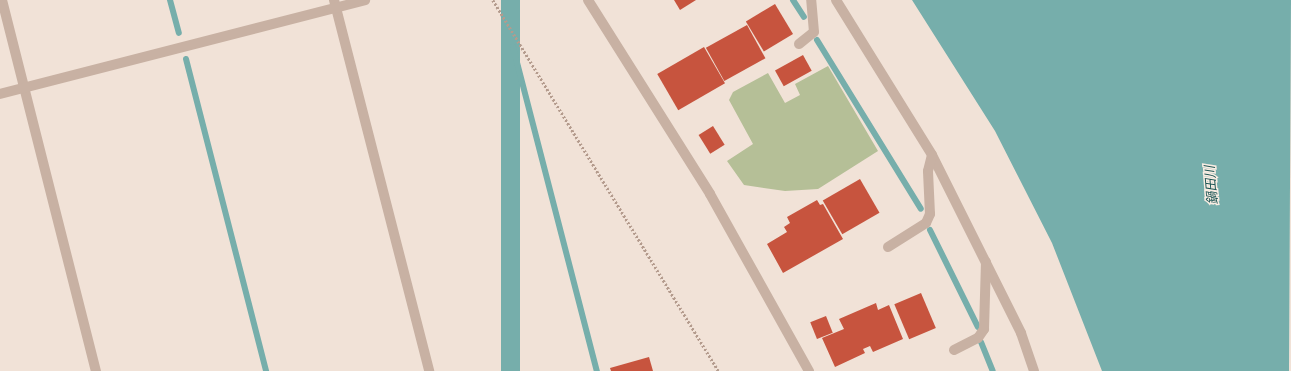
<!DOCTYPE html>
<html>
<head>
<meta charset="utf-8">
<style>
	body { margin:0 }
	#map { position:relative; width:1291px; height:371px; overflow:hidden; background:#f1e2d7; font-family:"Asap Condensed","Noto Sans JP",sans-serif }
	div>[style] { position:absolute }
	.green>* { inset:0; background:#b5bf97 }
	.water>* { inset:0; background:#76aeab; transform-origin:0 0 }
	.stream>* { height:6px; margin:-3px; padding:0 3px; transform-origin:3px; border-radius:3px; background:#76aeab }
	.building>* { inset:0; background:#c7543e; transform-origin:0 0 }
	.path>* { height:2.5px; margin-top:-1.25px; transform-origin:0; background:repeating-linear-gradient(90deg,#b49b8d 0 2px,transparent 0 4px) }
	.minor>* { height:10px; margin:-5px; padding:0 5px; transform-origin:5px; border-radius:5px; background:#c8b1a3 }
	span { translate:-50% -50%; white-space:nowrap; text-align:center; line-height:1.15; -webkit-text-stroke:3px #f9ede3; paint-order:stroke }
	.water-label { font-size:13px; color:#1b5554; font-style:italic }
</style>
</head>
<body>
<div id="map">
	<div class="green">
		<div style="clip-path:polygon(828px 66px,878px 151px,818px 189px,785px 191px,744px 185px,727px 161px,753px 144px,729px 100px,733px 92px,768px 73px,785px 103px,800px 95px,795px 84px)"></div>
	</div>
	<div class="water">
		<div style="left:501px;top:0;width:19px;height:433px"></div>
		<div style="clip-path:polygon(912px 0,1291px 0,1289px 371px,1102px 371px,1052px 243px,995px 131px)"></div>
	</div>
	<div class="stream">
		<div style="left:170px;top:0;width:34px;rotate:75deg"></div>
		<div style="left:793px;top:0;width:20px;rotate:57deg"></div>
		<div style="left:817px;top:40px;width:198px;rotate:58.4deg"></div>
		<div style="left:513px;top:47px;width:335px;rotate:75.5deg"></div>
		<div style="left:186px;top:59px;width:322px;rotate:75.6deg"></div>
		<div style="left:930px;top:230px;width:108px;rotate:63.7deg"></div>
		<div style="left:981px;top:342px;width:31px;rotate:68deg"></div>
	</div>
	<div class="building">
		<div style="clip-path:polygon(674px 0,696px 0,680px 10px)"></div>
		<div style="left:775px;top:4px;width:35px;height:34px;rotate:59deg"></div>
		<div style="left:747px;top:25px;width:38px;height:47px;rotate:61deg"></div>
		<div style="left:704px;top:47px;width:42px;height:54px;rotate:60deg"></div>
		<div style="left:803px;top:55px;width:18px;height:32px;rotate:61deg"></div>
		<div style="left:713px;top:126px;width:22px;height:17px;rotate:58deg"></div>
		<div style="left:860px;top:179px;width:39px;height:43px;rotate:60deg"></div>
		<div style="clip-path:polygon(817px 200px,820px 205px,823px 204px,843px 239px,783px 273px,767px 244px,787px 232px,784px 227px,790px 223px,787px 217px)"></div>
		<div style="left:921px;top:293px;width:38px;height:29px;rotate:67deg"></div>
		<div style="clip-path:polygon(876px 303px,878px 310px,889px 305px,903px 339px,873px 352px,870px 346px,863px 349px,865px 353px,835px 367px,822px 338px,844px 329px,839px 319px)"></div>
		<div style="left:826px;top:316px;width:18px;height:17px;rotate:68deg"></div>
		<div style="clip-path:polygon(649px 357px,653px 371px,611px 371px,610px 368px)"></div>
	</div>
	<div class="path">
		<div style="left:493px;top:0;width:434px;rotate:58.7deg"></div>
	</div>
	<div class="minor">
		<div style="left:2px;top:0;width:383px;rotate:75.8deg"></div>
		<div style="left:334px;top:0;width:383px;rotate:75.6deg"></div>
		<div style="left:588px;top:0;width:229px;rotate:57.8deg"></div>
		<div style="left:710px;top:194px;width:203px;rotate:60.8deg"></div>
		<div style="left:836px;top:0;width:182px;rotate:58.2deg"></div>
		<div style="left:932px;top:155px;width:199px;rotate:63.4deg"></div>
		<div style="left:1021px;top:333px;width:40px;rotate:71.1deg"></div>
		<div style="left:799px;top:44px;width:19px;rotate:-39deg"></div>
		<div style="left:814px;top:32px;width:32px;rotate:-95deg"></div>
		<div style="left:0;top:94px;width:377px;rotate:-14.4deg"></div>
		<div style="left:888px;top:247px;width:45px;rotate:-32.3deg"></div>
		<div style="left:926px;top:223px;width:10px;rotate:-66deg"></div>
		<div style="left:930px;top:214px;width:43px;rotate:-92.7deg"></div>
		<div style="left:928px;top:171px;width:16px;rotate:-76deg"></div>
		<div style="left:954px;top:350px;width:27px;rotate:-27deg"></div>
		<div style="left:978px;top:338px;width:11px;rotate:-56deg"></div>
		<div style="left:984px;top:329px;width:67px;rotate:-88.3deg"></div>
	</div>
	<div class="water-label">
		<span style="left:1212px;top:185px;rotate:-95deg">鍋田川</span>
	</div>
</div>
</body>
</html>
